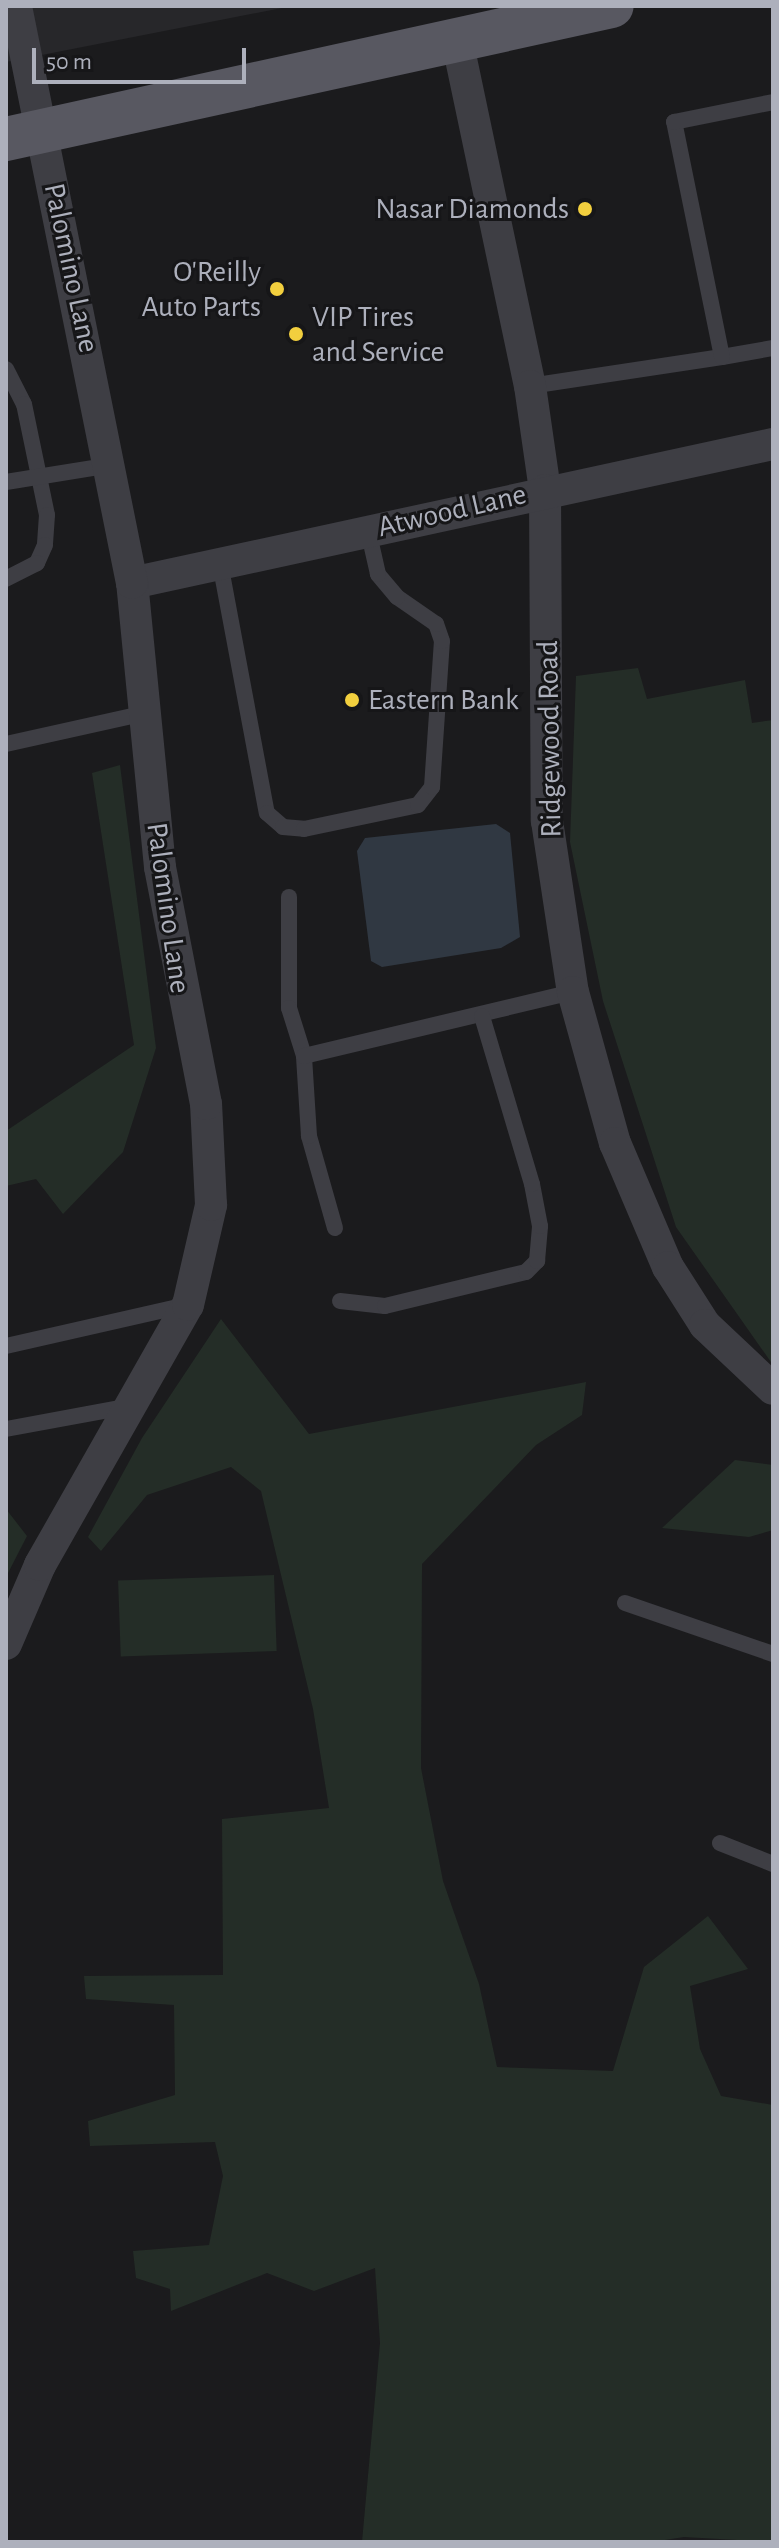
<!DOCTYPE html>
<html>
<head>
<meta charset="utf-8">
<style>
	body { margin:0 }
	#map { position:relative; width:779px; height:2548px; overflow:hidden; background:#1b1b1d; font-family:"Alegreya Sans",sans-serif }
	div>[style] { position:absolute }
	.built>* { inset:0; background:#27272a }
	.green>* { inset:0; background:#242d27; transform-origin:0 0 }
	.water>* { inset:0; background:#303842 }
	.lane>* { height:16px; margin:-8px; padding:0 8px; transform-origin:8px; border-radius:8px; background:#3e3e44 }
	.street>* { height:32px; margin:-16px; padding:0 16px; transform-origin:16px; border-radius:16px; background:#3e3e44 }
	.primary>* { height:44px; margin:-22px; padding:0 22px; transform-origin:22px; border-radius:22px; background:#585861 }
	.dots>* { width:22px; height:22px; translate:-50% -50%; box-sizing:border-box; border:4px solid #161618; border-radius:50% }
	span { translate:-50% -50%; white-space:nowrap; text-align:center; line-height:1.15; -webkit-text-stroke:6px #161618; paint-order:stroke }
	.poi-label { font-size:30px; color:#adb0bc }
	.right { translate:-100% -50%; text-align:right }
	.left { translate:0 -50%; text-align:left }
	.street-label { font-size:30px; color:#adb0bc }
	.frame { position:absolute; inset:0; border:8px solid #adb0bc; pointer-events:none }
	.scale { position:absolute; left:32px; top:48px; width:214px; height:36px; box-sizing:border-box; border:4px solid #adb0bc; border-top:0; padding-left:10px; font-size:24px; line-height:28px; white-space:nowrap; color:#adb0bc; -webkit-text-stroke:6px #161618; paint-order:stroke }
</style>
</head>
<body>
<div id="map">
	<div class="built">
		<div style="clip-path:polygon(6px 6px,292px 6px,6px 62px)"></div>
	</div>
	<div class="green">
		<div style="clip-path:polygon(638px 668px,647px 699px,745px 680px,752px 723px,773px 720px,773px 1365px,676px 1227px,603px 1001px,570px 842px,576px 676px)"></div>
		<div style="clip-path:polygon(120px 765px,156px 1048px,123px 1152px,63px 1214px,36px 1179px,6px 1186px,6px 1131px,134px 1045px,92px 773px)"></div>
		<div style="clip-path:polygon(221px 1319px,309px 1434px,586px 1382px,582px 1415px,536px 1445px,422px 1564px,421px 1768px,443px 1881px,479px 1984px,497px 2067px,613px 2071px,644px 1967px,708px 1916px,748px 1969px,690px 1986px,700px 2049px,721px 2096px,773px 2105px,773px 2542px,684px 2537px,652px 2542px,362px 2542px,380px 2343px,375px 2268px,314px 2291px,267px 2273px,171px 2311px,170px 2289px,136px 2278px,133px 2251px,209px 2245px,223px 2176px,215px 2142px,90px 2146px,88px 2121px,175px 2095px,174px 2005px,86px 1999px,84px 1976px,223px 1975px,222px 1819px,329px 1808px,313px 1709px,261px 1491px,231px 1467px,147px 1495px,101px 1551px,88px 1537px,142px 1438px)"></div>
		<div style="clip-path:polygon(735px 1460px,773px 1465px,773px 1530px,749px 1537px,662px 1528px)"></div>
		<div style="clip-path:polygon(6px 1509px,27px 1536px,6px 1577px)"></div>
		<div style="left:274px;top:1575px;width:76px;height:156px;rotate:88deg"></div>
	</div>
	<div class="water">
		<div style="clip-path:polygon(496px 824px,510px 833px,520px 937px,501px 948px,382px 967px,371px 961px,357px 851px,365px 838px)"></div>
	</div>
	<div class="lane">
		<div style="left:722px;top:357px;width:52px;rotate:-10deg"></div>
		<div style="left:6px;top:369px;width:39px;rotate:63deg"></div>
		<div style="left:24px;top:404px;width:113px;rotate:78.3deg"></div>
		<div style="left:47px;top:515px;width:30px;rotate:94deg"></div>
		<div style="left:45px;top:545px;width:20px;rotate:114deg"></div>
		<div style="left:37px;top:563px;width:35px;rotate:153deg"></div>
		<div style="left:530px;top:386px;width:194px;rotate:-8.6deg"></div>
		<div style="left:722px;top:357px;width:240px;rotate:-101.5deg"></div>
		<div style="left:674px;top:122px;width:101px;rotate:-11.4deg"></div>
		<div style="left:6px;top:482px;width:106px;rotate:-9.2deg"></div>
		<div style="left:220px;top:563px;width:254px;rotate:79.4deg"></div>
		<div style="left:267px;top:813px;width:21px;rotate:41deg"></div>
		<div style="left:283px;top:827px;width:21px;rotate:5deg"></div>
		<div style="left:304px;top:829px;width:116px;rotate:-11.9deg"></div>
		<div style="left:418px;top:805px;width:23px;rotate:-52deg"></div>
		<div style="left:432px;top:787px;width:146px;rotate:-86.1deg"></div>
		<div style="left:442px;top:641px;width:18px;rotate:-109deg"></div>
		<div style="left:436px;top:624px;width:47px;rotate:-145.3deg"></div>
		<div style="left:397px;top:597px;width:30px;rotate:-130deg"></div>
		<div style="left:378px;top:574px;width:45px;rotate:-102.8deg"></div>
		<div style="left:6px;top:744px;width:143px;rotate:-12.5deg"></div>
		<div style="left:289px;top:897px;width:111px;rotate:90deg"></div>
		<div style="left:289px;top:1008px;width:50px;rotate:72.6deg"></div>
		<div style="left:335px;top:1228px;width:96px;rotate:-105.8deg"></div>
		<div style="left:309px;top:1136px;width:80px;rotate:-93.6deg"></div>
		<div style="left:304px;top:1056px;width:277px;rotate:-13.4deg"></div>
		<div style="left:340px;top:1301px;width:45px;rotate:6.3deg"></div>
		<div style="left:385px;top:1306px;width:145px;rotate:-13.6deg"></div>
		<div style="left:526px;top:1272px;width:16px;rotate:-45deg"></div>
		<div style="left:537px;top:1261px;width:35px;rotate:-85deg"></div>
		<div style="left:540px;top:1226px;width:43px;rotate:-100.8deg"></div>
		<div style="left:532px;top:1184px;width:175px;rotate:-106.6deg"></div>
		<div style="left:6px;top:1346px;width:185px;rotate:-12.8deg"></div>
		<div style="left:6px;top:1429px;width:126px;rotate:-10.5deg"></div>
		<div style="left:625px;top:1603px;width:157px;rotate:19deg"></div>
		<div style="left:720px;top:1843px;width:57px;rotate:21.6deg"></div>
	</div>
	<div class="street">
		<div style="left:457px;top:40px;width:354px;rotate:78.1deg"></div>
		<div style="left:530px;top:386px;width:105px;rotate:81.8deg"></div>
		<div style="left:545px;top:490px;width:331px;rotate:89.7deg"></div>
		<div style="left:547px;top:821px;width:173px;rotate:81.4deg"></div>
		<div style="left:573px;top:992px;width:157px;rotate:74.5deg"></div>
		<div style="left:615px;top:1143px;width:135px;rotate:66.9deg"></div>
		<div style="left:668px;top:1267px;width:69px;rotate:57.5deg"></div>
		<div style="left:705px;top:1325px;width:93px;rotate:43.3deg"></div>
		<div style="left:132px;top:583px;width:656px;rotate:-12.24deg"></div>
		<div style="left:6px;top:1644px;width:86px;rotate:-66.7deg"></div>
		<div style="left:40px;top:1565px;width:299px;rotate:-60.4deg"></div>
		<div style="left:188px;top:1305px;width:103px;rotate:-77deg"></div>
		<div style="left:211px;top:1205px;width:101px;rotate:-92.8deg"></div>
		<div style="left:206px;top:1104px;width:241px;rotate:-101deg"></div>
		<div style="left:160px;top:867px;width:285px;rotate:-95.6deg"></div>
		<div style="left:132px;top:583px;width:589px;rotate:-101.37deg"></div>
	</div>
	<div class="primary">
		<div style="left:6px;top:139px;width:620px;rotate:-12.38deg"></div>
	</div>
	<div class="dots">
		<div style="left:585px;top:209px;background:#f2cf3e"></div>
		<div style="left:277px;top:289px;background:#f2cf3e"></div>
		<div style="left:296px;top:334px;background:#f2cf3e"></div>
		<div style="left:352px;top:700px;background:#f2cf3e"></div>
	</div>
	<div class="poi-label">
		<span class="right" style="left:569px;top:209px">Nasar Diamonds</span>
		<span class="right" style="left:261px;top:289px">O'Reilly<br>Auto Parts</span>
		<span class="left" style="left:312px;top:334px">VIP Tires<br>and Service</span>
		<span class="left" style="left:368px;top:700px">Eastern Bank</span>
	</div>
	<div class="street-label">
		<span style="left:71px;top:268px;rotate:78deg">Palomino Lane</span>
		<span style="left:452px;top:511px;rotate:-13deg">Atwood Lane</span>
		<span style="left:550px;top:739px;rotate:-91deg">Ridgewood Road</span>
		<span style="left:168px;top:908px;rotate:82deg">Palomino Lane</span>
	</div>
	<div class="frame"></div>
	<div class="scale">50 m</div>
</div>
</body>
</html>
